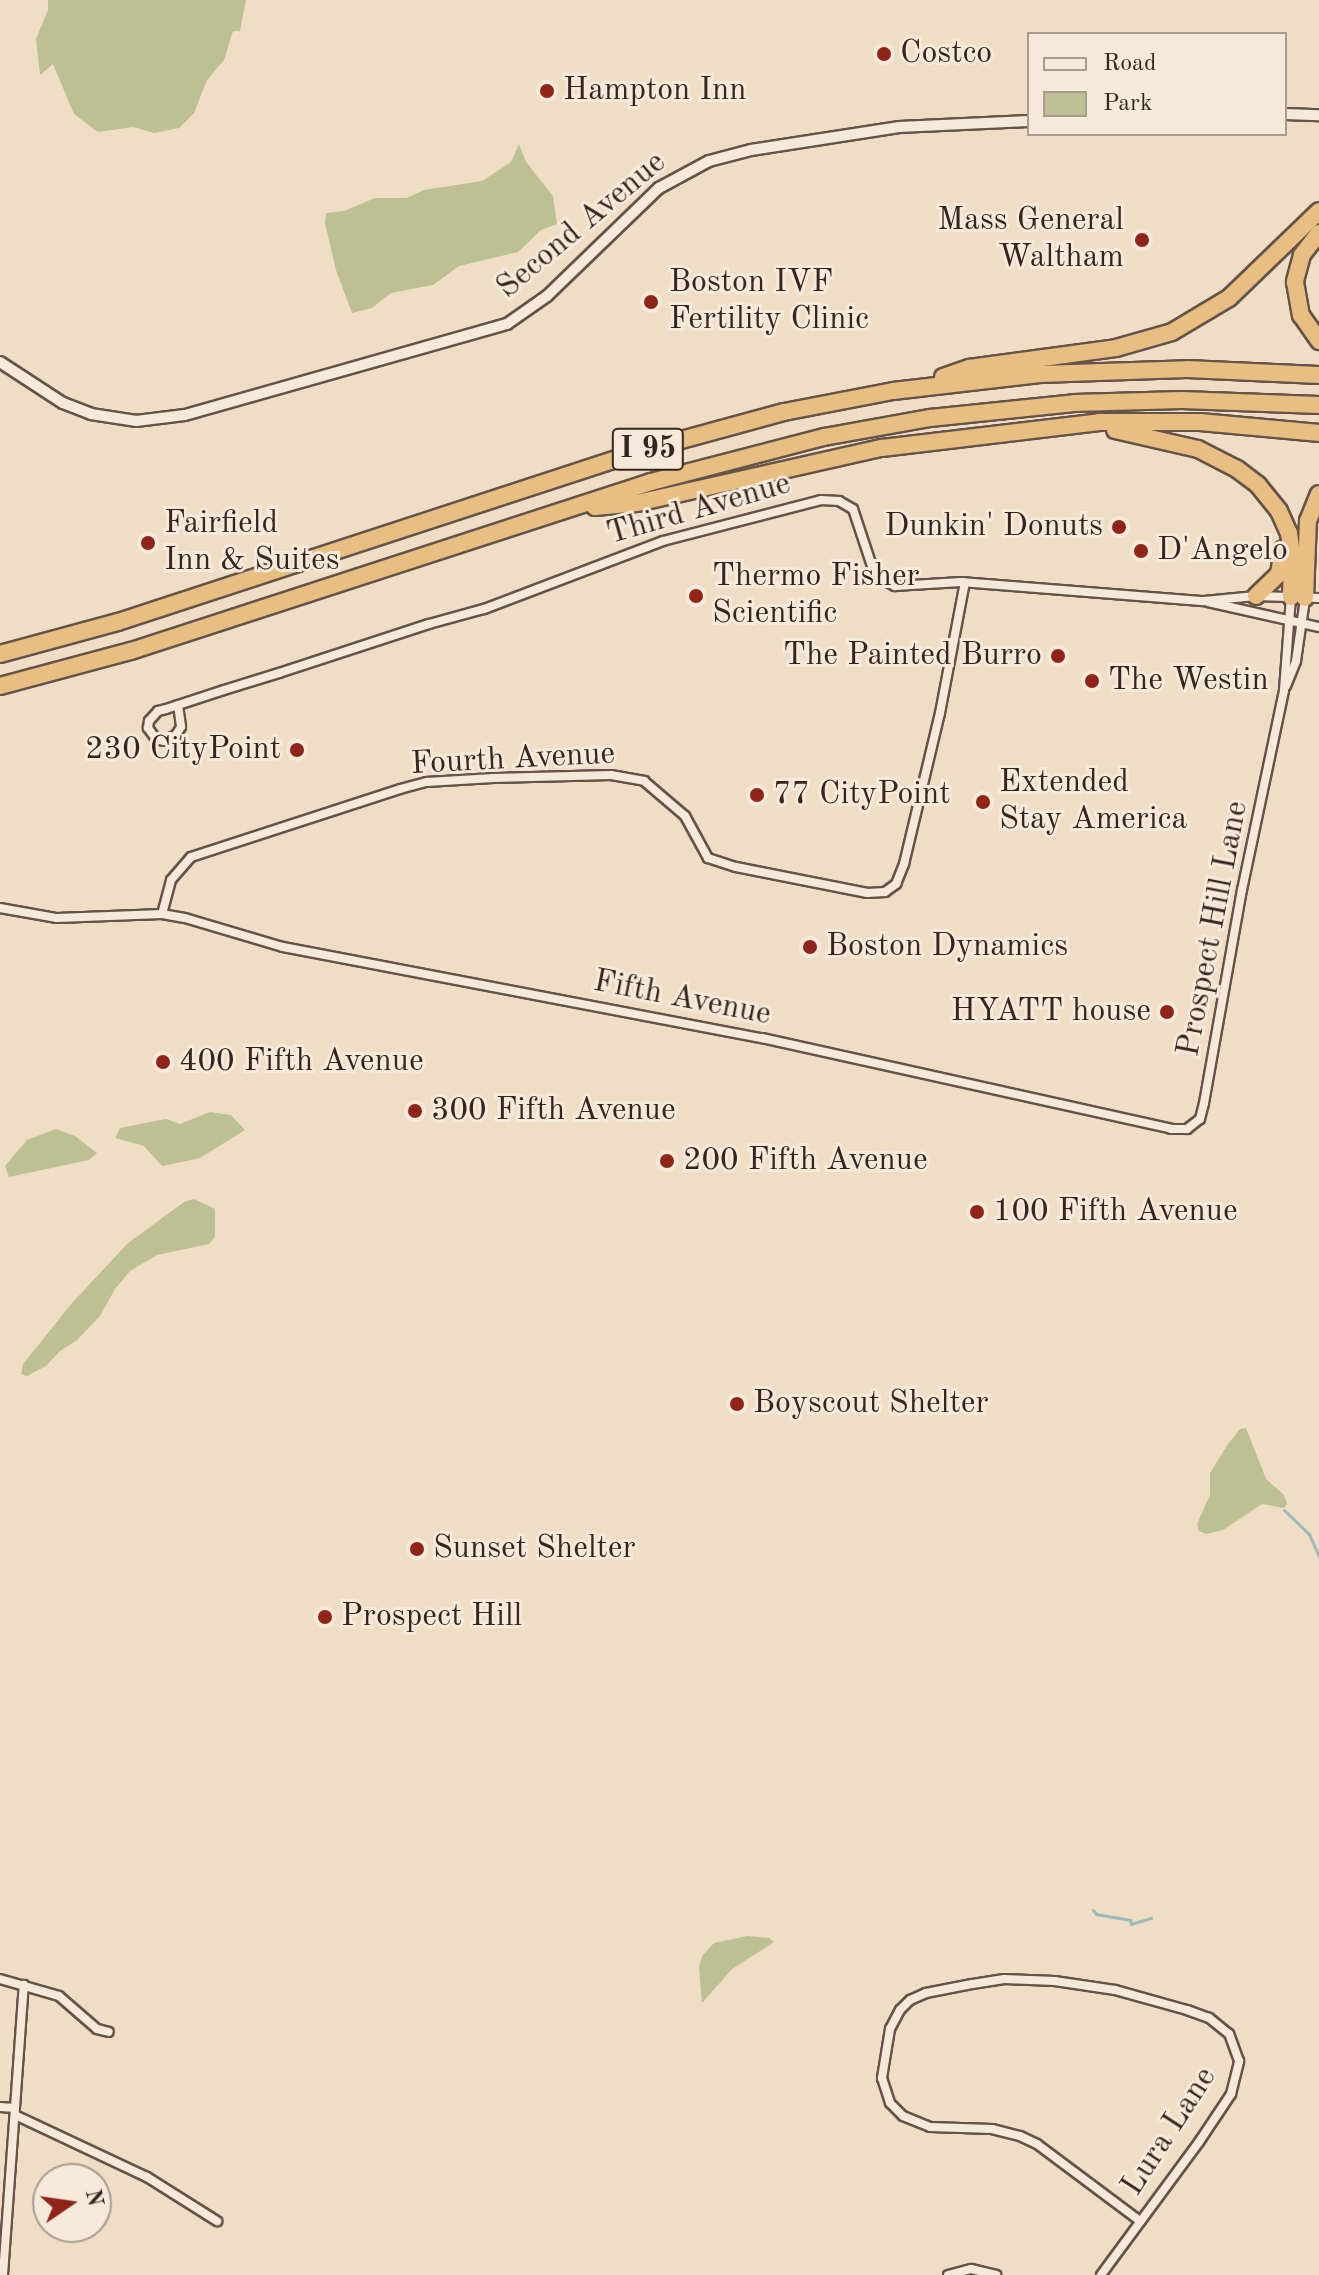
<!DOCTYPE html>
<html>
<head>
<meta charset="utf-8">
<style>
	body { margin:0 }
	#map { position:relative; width:1319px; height:2275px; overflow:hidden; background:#efddc5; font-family:"Old Standard TT",serif }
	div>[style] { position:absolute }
	.green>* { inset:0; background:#bcc092 }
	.stream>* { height:3px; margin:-1.5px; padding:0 1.5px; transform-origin:1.5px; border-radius:1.5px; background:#9abbb7 }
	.roads { filter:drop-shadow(2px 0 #645348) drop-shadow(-2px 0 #645348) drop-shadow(0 2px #645348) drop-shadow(0 -2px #645348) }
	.minor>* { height:8px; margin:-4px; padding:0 4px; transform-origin:4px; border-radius:4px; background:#f5e9d9 }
	.tertiary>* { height:10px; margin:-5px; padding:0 5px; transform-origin:5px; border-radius:5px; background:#f5e9d9 }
	.motorway>* { height:16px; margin:-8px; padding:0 8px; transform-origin:8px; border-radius:8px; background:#e8be82 }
	.dots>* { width:22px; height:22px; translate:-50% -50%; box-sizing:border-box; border:4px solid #f5e9d9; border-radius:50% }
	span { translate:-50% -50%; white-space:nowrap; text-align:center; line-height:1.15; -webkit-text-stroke:6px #f5e9d9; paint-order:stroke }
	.shield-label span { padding:2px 6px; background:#f5e9d9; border:2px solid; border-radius:6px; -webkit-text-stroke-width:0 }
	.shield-label { font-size:30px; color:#36251e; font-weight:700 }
	.poi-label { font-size:32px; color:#36251e }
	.left { translate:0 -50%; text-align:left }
	.right { translate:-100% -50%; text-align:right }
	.street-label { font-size:32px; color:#36251e }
	.legend { position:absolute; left:1027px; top:32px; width:260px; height:104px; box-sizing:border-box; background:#f5e9d9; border:2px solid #a99b8e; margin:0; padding:10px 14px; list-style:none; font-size:24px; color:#36251e }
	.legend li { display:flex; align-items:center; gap:16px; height:40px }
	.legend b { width:40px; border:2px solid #a99b8e }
	.north { position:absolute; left:32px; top:2163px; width:80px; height:80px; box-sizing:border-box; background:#f5e9d9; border:2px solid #a99b8e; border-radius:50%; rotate:77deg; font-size:22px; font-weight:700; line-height:32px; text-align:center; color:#36251e }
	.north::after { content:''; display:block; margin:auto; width:28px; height:36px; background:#8f2418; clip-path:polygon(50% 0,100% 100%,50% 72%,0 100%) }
</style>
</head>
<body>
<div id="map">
	<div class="green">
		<div style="clip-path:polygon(48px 0,246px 0,240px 31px,233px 31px,224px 60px,207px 80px,194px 113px,179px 128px,154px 133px,133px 127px,98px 132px,74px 114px,53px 64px,40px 75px,36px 39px,48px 10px)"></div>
		<div style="clip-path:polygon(519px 144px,526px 162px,553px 196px,557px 224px,541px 230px,518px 252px,459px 266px,433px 285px,391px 293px,372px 308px,352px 313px,336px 270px,325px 223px,326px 213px,344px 211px,375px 198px,407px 198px,424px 190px,482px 181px,511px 162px)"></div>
		<div style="clip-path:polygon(210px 1112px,231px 1115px,245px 1130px,200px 1158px,162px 1166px,144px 1146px,115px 1138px,120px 1128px,166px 1119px,180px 1124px)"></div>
		<div style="clip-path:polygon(56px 1129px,75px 1136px,97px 1153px,89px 1160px,9px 1177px,5px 1166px,27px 1140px)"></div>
		<div style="clip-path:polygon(194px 1199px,215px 1209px,215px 1237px,209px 1244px,157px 1255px,130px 1271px,115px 1289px,100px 1316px,77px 1340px,60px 1351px,46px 1366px,27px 1376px,21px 1374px,23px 1364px,73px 1302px,127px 1244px,184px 1202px)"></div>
		<div style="clip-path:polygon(1246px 1428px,1266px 1479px,1284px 1495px,1287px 1504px,1284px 1508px,1262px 1504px,1223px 1530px,1206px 1534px,1199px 1531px,1197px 1524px,1210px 1495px,1210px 1473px,1228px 1444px,1240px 1429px)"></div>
		<div style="clip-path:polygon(747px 1936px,769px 1938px,774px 1942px,732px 1969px,702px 2003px,699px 1967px,702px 1956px,714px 1943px)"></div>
	</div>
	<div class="stream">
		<div style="left:1284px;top:1510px;width:35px;rotate:44deg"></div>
		<div style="left:1309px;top:1534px;width:24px;rotate:66deg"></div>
		<div style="left:1093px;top:1910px;width:5px;rotate:53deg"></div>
		<div style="left:1096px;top:1914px;width:35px;rotate:10deg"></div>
		<div style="left:1130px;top:1920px;width:4px;rotate:76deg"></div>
		<div style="left:1131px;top:1924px;width:21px;rotate:-17deg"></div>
	</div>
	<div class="roads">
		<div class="minor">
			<div style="left:1208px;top:602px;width:114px;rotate:12.7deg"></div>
			<div style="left:1286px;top:686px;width:27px;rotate:-68deg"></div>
			<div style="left:1296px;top:661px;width:63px;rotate:-81.7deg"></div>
			<div style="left:178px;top:705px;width:22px;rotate:82deg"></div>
			<div style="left:181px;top:727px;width:9px;rotate:122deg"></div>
			<div style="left:176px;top:735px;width:13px;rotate:153deg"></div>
			<div style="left:164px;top:741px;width:8px;rotate:-166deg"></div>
			<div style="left:156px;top:739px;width:14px;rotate:-126deg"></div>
			<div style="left:148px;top:728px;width:7px;rotate:-82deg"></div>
			<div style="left:149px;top:721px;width:13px;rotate:-48deg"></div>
			<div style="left:158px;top:711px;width:8px;rotate:-14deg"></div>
			<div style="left:166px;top:709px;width:61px;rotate:-18.1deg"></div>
			<div style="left:224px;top:690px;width:58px;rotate:-17.2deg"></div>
			<div style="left:279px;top:673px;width:158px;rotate:-18.1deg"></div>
			<div style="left:429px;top:624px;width:57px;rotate:-15.3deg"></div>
			<div style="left:484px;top:609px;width:191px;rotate:-20.8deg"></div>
			<div style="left:663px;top:541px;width:163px;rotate:-14.5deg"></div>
			<div style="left:821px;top:500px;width:18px;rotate:3deg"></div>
			<div style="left:839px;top:501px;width:16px;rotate:30deg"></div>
			<div style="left:853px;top:509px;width:70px;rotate:71.6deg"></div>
			<div style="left:875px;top:575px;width:23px;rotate:29deg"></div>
			<div style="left:895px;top:586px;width:66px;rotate:-3.5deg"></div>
			<div style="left:961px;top:582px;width:244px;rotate:4.5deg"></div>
			<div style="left:1204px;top:601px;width:52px;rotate:-5.5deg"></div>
			<div style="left:1256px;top:596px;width:63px;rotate:1.8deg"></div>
			<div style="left:0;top:908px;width:58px;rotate:10deg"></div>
			<div style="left:57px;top:918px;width:105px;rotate:-2.2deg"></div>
			<div style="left:162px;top:914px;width:23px;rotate:10deg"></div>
			<div style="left:185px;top:918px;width:102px;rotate:16.5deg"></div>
			<div style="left:283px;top:947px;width:488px;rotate:10.8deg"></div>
			<div style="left:762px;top:1038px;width:419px;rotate:12.5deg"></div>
			<div style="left:1171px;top:1129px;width:16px"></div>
			<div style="left:1187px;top:1129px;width:16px;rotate:-38deg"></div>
			<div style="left:1200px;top:1119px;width:16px;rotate:-76deg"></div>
			<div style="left:1204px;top:1103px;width:216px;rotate:-79.9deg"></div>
			<div style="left:1242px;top:890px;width:204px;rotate:-78.1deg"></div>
			<div style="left:1284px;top:690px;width:93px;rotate:-85.7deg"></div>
			<div style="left:162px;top:914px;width:35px;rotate:-75deg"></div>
			<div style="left:171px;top:880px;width:30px;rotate:-49deg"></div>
			<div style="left:191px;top:857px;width:220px;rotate:-18deg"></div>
			<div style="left:400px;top:789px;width:28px;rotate:-15deg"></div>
			<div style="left:427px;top:782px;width:66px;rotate:-3.5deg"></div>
			<div style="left:493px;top:778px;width:118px;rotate:-1.5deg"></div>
			<div style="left:611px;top:775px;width:34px;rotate:10deg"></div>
			<div style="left:644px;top:781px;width:54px;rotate:40.5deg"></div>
			<div style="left:685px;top:816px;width:48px;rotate:61.3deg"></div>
			<div style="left:708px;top:858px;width:29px;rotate:18deg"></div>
			<div style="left:736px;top:867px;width:134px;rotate:11.2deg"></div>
			<div style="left:867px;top:893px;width:18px;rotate:-3deg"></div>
			<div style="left:885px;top:892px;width:14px;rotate:-36deg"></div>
			<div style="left:896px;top:884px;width:22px;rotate:-68deg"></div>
			<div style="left:904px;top:864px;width:155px;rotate:-76.6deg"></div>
			<div style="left:940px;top:713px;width:133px;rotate:-79.2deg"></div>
			<div style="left:0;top:1979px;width:61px;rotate:16.1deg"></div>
			<div style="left:59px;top:1996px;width:50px;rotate:41deg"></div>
			<div style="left:97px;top:2029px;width:12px;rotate:14deg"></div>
			<div style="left:0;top:2107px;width:15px;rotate:4deg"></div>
			<div style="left:15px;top:2115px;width:146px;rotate:25.2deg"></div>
			<div style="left:147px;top:2177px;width:83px;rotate:32.2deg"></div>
			<div style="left:3px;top:2275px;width:291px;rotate:-85.9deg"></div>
			<div style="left:948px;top:2275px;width:24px;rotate:-15deg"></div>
			<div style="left:971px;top:2269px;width:26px;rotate:13deg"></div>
			<div style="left:1101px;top:2275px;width:165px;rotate:-53.6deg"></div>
			<div style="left:1199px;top:2142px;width:58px;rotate:-56.3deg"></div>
			<div style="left:1231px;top:2094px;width:34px;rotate:-76deg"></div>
			<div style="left:1239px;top:2061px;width:29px;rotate:-110deg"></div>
			<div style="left:1229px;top:2034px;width:26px;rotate:-141deg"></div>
			<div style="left:1209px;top:2018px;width:23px;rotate:-160deg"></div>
			<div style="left:1187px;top:2010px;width:75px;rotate:-164.5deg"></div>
			<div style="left:1115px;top:1990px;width:61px;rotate:-171.5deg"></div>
			<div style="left:1055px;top:1981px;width:51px;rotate:-177.8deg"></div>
			<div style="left:1004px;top:1979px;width:32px;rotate:171deg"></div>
			<div style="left:972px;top:1984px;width:47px;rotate:168.9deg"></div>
			<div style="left:926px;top:1993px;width:17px;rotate:156deg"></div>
			<div style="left:910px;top:2000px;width:14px;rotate:135deg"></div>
			<div style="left:900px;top:2010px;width:21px;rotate:118deg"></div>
			<div style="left:890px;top:2029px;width:50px;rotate:99.3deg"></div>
			<div style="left:882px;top:2078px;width:26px;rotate:72deg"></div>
			<div style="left:890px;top:2103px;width:18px;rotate:45deg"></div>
			<div style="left:903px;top:2116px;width:29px;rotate:22deg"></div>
			<div style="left:930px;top:2127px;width:62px;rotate:1.8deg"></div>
			<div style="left:992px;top:2129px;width:29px;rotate:14deg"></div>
			<div style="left:1020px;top:2136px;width:19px;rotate:25deg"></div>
			<div style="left:1037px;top:2144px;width:129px;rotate:36.8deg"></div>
		</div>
		<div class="tertiary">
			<div style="left:1285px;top:114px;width:34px;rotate:2deg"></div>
			<div style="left:0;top:362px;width:75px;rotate:33.1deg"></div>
			<div style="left:63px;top:403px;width:30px;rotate:21deg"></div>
			<div style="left:91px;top:414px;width:46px;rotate:8.8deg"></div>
			<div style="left:136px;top:421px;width:49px;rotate:-7deg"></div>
			<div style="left:185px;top:415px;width:335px;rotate:-15.8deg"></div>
			<div style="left:507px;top:324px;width:49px;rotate:-35deg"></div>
			<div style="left:547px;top:296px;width:156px;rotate:-44deg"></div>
			<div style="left:659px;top:188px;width:57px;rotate:-28.4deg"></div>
			<div style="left:709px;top:161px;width:43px;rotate:-14.7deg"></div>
			<div style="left:751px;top:150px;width:150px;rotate:-8.8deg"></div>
			<div style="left:899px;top:127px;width:130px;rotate:-2.6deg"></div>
		</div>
		<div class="motorway">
			<div style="left:1319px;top:233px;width:28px;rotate:128deg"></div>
			<div style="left:1302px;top:255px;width:28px;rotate:105deg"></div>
			<div style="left:1295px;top:282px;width:34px;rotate:80deg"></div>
			<div style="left:1301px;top:315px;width:32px;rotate:55deg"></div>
			<div style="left:943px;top:377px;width:28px;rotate:-19deg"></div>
			<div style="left:969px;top:368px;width:148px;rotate:-7.7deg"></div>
			<div style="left:1116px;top:348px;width:58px;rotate:-15.9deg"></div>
			<div style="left:1172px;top:332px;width:66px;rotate:-30.8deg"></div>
			<div style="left:1229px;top:298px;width:125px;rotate:-44deg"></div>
			<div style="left:1115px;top:430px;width:85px;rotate:12.9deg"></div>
			<div style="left:1198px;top:449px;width:44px;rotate:27.1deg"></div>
			<div style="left:1237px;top:469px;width:26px;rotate:37deg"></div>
			<div style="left:1258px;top:485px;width:33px;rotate:51deg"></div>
			<div style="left:1279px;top:511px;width:24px;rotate:66deg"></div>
			<div style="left:1289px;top:533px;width:22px;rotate:82deg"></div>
			<div style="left:1292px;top:555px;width:42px;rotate:91.4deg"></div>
			<div style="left:595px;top:507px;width:42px;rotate:-5.4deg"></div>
			<div style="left:637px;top:503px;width:251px;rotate:-12.7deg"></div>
			<div style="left:882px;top:448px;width:219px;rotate:-6.8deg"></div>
			<div style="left:1099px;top:422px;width:101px"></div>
			<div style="left:1200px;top:422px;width:120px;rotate:5.3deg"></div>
			<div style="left:1256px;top:596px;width:32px;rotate:-44deg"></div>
			<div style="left:1279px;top:574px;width:25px;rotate:-81deg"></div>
			<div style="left:1305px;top:598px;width:77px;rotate:-87.8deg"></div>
			<div style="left:1308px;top:521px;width:29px;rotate:-68deg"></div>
			<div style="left:0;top:654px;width:122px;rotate:-15.2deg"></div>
			<div style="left:118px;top:622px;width:550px;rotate:-18.11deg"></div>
			<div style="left:641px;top:451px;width:148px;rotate:-15.3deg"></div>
			<div style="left:784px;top:412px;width:111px;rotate:-10.9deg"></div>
			<div style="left:893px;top:391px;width:148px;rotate:-6.6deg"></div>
			<div style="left:1040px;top:374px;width:147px;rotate:-1.9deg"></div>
			<div style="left:1187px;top:369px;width:132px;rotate:2.6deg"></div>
			<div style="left:0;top:686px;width:136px;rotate:-15deg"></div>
			<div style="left:131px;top:651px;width:547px;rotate:-18deg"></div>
			<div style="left:651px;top:482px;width:179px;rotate:-14.6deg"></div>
			<div style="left:824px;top:437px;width:108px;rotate:-10.2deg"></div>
			<div style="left:930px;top:418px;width:145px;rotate:-5.9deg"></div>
			<div style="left:1074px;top:403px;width:108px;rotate:-1.6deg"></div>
			<div style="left:1182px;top:400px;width:137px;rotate:2.1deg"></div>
		</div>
	</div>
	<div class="dots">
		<div style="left:884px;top:54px;background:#8f2418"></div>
		<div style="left:547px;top:91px;background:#8f2418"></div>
		<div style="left:1142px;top:240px;background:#8f2418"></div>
		<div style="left:651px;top:302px;background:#8f2418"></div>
		<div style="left:1119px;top:527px;background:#8f2418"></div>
		<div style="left:148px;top:543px;background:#8f2418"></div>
		<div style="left:1141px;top:551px;background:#8f2418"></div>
		<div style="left:696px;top:596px;background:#8f2418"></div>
		<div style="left:1058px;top:656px;background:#8f2418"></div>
		<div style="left:1092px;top:681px;background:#8f2418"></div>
		<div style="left:297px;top:750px;background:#8f2418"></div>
		<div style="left:757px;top:795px;background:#8f2418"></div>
		<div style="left:983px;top:802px;background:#8f2418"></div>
		<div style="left:810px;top:947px;background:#8f2418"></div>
		<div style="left:1167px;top:1012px;background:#8f2418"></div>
		<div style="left:163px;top:1062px;background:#8f2418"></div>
		<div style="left:415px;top:1111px;background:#8f2418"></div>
		<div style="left:667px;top:1161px;background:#8f2418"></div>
		<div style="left:977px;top:1212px;background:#8f2418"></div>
		<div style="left:737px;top:1404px;background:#8f2418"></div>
		<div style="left:417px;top:1549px;background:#8f2418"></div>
		<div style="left:325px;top:1617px;background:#8f2418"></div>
	</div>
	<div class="shield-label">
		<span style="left:648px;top:449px">I 95</span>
	</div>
	<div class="poi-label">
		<span class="left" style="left:900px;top:54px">Costco</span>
		<span class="left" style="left:563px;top:91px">Hampton Inn</span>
		<span class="right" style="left:1124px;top:240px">Mass General<br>Waltham</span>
		<span class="left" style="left:669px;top:302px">Boston IVF<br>Fertility Clinic</span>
		<span class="left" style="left:164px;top:543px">Fairfield<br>Inn &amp; Suites</span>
		<span class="right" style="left:1103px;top:527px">Dunkin' Donuts</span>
		<span class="left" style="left:1157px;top:551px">D'Angelo</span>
		<span class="left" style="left:712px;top:596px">Thermo Fisher<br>Scientific</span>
		<span class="right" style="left:1042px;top:656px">The Painted Burro</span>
		<span class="left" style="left:1108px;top:681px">The Westin</span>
		<span class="right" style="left:281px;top:750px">230 CityPoint</span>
		<span class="left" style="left:999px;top:802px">Extended<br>Stay America</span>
		<span class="left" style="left:773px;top:795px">77 CityPoint</span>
		<span class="left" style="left:826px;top:947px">Boston Dynamics</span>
		<span class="right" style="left:1151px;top:1012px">HYATT house</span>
		<span class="left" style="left:179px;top:1062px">400 Fifth Avenue</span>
		<span class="left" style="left:431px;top:1111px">300 Fifth Avenue</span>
		<span class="left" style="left:683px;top:1161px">200 Fifth Avenue</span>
		<span class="left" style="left:993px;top:1212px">100 Fifth Avenue</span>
		<span class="left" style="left:753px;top:1404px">Boyscout Shelter</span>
		<span class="left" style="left:433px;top:1549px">Sunset Shelter</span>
		<span class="left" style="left:341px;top:1617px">Prospect Hill</span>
	</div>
	<div class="street-label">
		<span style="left:582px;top:226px;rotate:-40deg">Second Avenue</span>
		<span style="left:699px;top:510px;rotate:-16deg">Third Avenue</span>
		<span style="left:513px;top:760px;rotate:-3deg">Fourth Avenue</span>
		<span style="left:1214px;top:929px;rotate:-79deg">Prospect Hill Lane</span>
		<span style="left:682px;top:999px;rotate:11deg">Fifth Avenue</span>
		<span style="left:1170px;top:2132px;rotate:-57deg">Lura Lane</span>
	</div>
	<ul class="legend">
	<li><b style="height:10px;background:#f5e9d9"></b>Road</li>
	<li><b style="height:22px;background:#bcc092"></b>Park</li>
	</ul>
	<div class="north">N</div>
</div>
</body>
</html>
